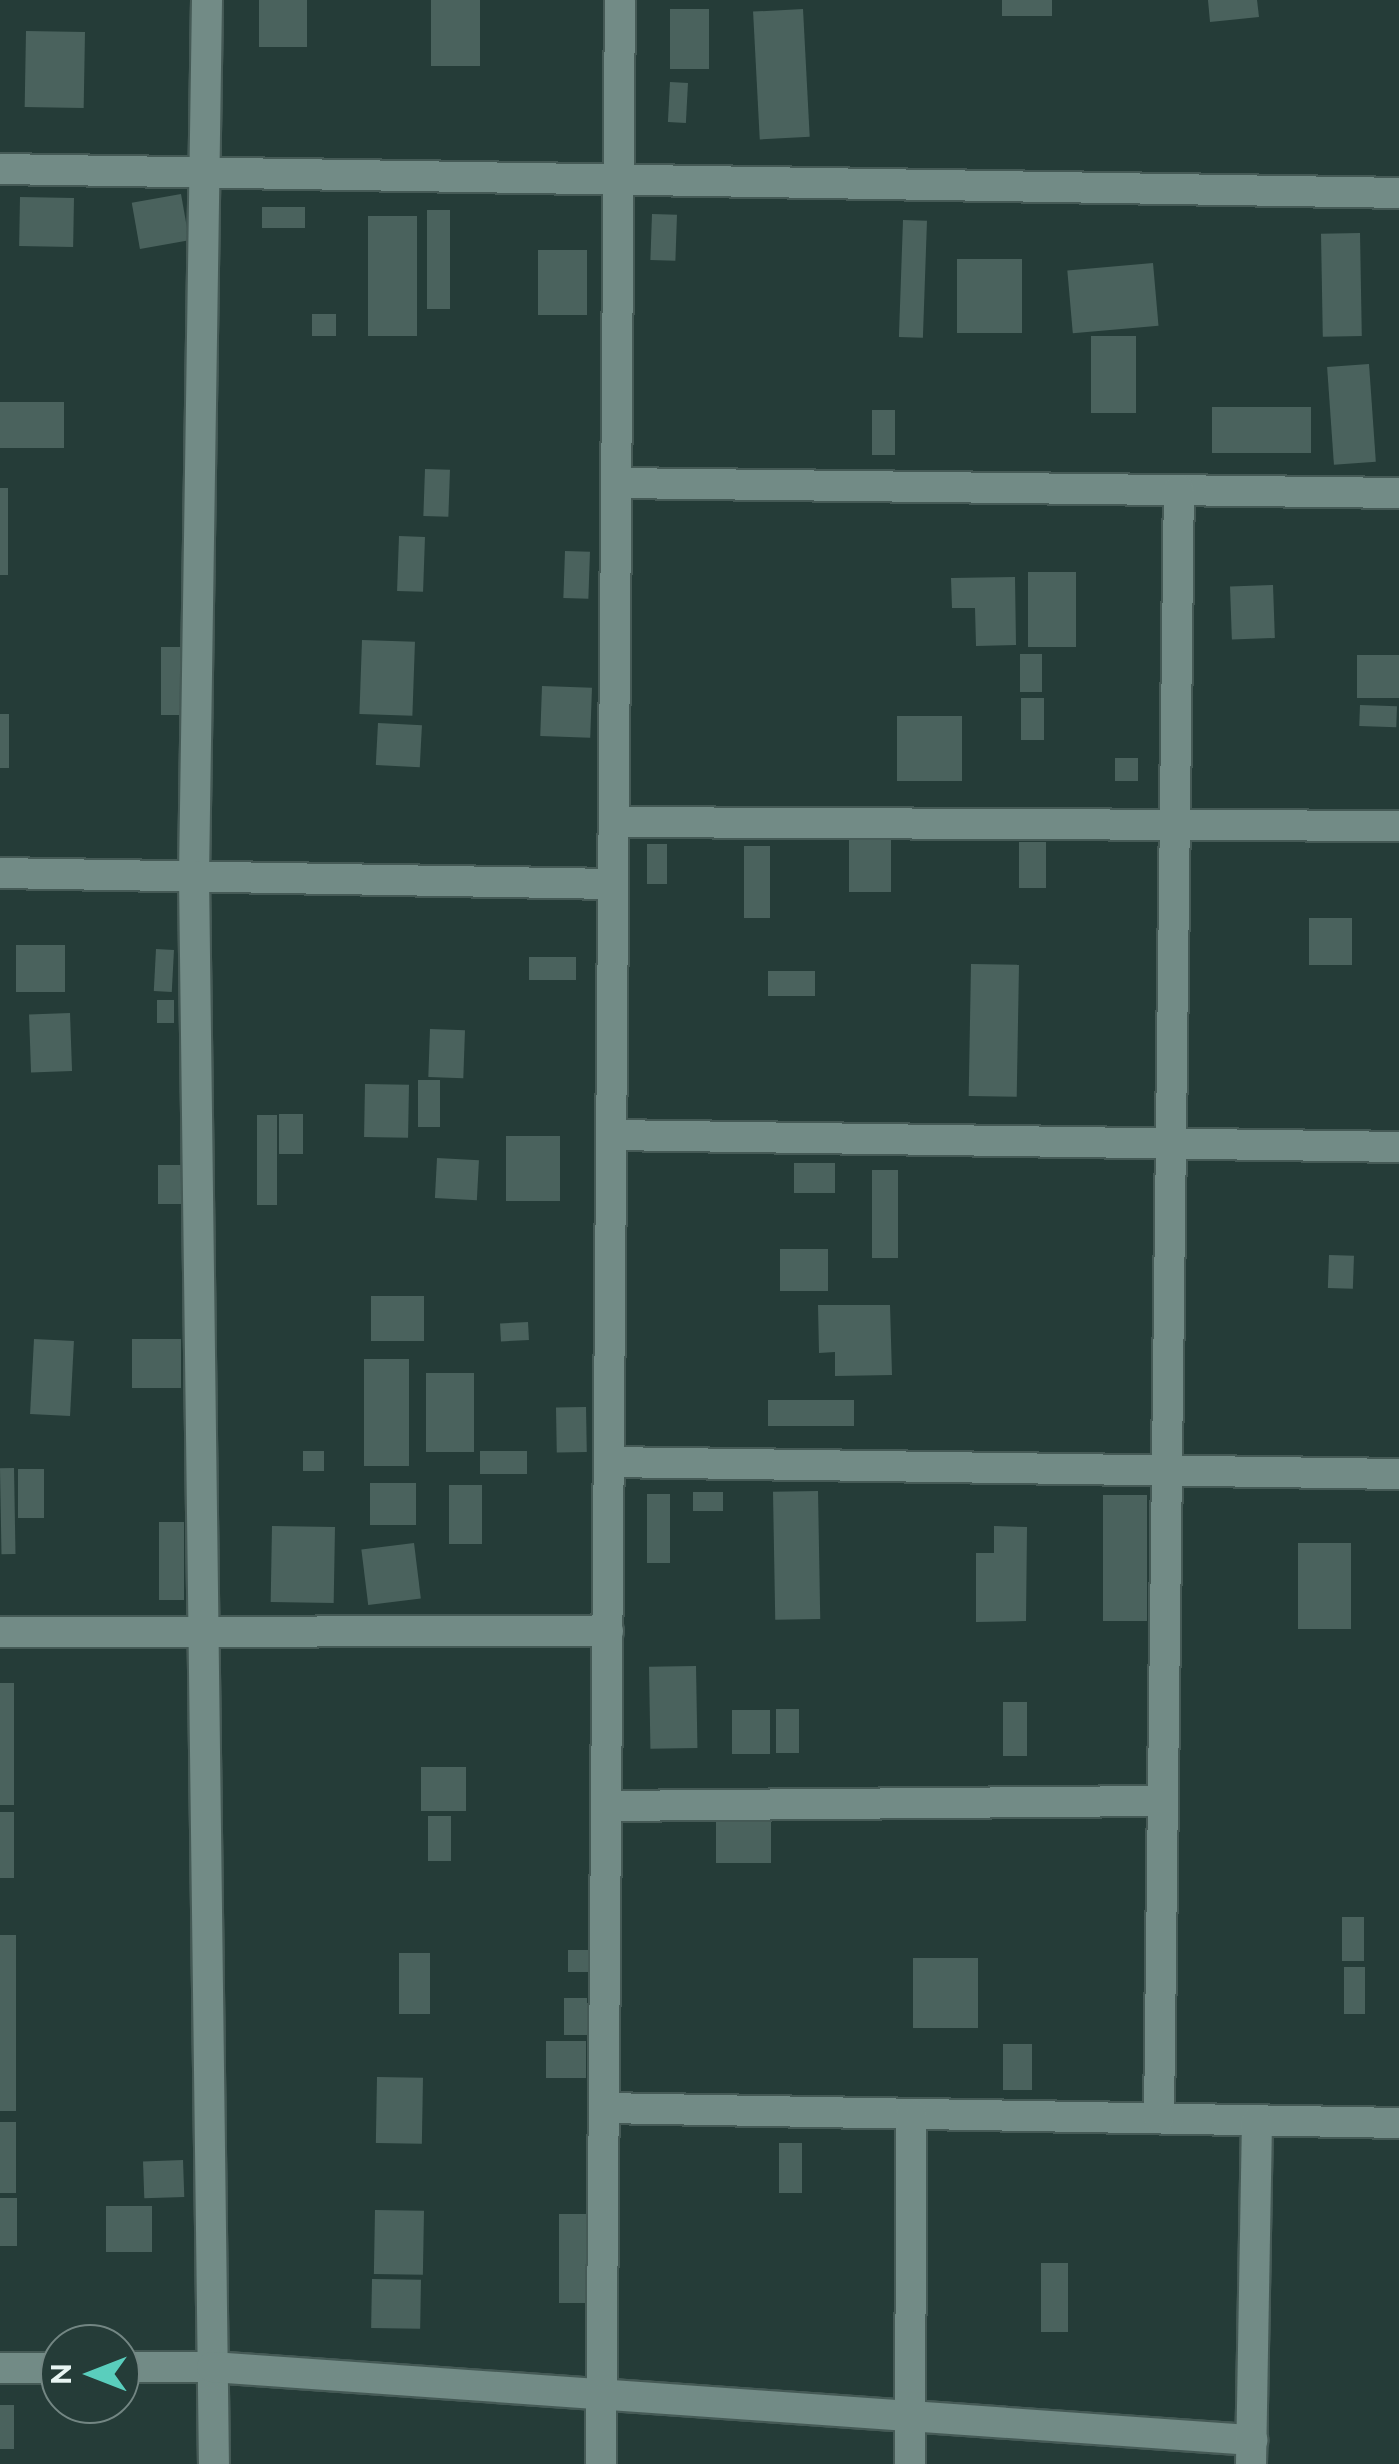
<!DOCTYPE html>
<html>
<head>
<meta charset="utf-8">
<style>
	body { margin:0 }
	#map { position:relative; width:1399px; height:2464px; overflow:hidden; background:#253c38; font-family:Raleway,sans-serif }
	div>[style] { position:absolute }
	.building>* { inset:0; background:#4a625d; transform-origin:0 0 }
	.roads { filter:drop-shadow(2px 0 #455a56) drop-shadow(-2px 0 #455a56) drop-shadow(0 2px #455a56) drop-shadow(0 -2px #455a56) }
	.street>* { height:30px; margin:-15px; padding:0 15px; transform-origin:15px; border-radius:15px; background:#728b86 }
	span { translate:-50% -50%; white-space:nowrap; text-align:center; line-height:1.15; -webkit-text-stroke:10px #253c38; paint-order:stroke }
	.north { position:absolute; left:40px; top:2324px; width:100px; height:100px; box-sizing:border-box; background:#253c38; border:2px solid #738683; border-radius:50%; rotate:270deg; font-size:28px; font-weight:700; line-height:40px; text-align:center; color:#e8f5f3 }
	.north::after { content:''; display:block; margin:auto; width:35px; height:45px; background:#5acebd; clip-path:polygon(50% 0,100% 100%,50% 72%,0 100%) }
</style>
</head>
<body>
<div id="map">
	<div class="building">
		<div style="left:259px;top:0;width:48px;height:47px"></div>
		<div style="left:431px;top:0;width:49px;height:66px"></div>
		<div style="left:1002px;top:0;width:50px;height:16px"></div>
		<div style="clip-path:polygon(1208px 0,1257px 0,1259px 17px,1210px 22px)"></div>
		<div style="left:670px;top:9px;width:39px;height:60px"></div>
		<div style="left:803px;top:9px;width:128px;height:50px;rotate:87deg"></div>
		<div style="left:26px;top:31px;width:59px;height:76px;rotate:1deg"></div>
		<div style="left:670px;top:82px;width:18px;height:40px;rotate:3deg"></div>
		<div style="left:181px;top:194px;width:47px;height:50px;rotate:80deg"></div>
		<div style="left:20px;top:197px;width:54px;height:49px;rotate:1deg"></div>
		<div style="left:262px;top:207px;width:43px;height:21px"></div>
		<div style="left:427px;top:210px;width:23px;height:99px"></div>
		<div style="left:652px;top:214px;width:25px;height:46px;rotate:2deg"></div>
		<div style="left:368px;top:216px;width:49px;height:120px"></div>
		<div style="left:903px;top:220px;width:24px;height:117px;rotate:2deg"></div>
		<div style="left:1360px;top:233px;width:103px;height:39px;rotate:89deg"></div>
		<div style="left:538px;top:250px;width:49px;height:65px"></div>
		<div style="left:1022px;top:259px;width:74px;height:65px;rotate:90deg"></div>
		<div style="left:1153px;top:263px;width:63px;height:86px;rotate:85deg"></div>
		<div style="left:312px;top:314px;width:24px;height:22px"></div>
		<div style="left:1091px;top:336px;width:45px;height:77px"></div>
		<div style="left:1369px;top:364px;width:98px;height:42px;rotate:86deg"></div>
		<div style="left:0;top:402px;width:64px;height:46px"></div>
		<div style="left:1212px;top:407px;width:99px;height:46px"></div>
		<div style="left:872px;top:410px;width:23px;height:45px"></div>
		<div style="left:425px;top:469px;width:25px;height:47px;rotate:2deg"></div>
		<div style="left:0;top:488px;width:8px;height:87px"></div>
		<div style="left:399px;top:536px;width:26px;height:55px;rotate:2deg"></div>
		<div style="left:565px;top:551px;width:25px;height:47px;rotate:2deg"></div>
		<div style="left:1028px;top:572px;width:48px;height:75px"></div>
		<div style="clip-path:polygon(1015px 577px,1016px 645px,976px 646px,975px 608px,952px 608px,951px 578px)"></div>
		<div style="left:1273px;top:585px;width:53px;height:43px;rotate:88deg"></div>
		<div style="left:362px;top:640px;width:53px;height:74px;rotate:2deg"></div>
		<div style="left:161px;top:647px;width:24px;height:68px"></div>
		<div style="left:1020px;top:654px;width:22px;height:38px"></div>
		<div style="left:1357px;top:655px;width:42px;height:43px"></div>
		<div style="left:542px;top:686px;width:50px;height:50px;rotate:2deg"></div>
		<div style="left:1021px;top:698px;width:23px;height:42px"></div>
		<div style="left:1360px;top:705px;width:37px;height:21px;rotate:2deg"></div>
		<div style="left:0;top:714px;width:9px;height:54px"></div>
		<div style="left:897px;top:716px;width:65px;height:65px"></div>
		<div style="left:378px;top:723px;width:44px;height:42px;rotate:3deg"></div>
		<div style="left:1115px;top:758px;width:23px;height:23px"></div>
		<div style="left:849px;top:840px;width:42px;height:52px"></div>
		<div style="left:1019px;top:842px;width:27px;height:46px"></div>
		<div style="left:647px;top:844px;width:20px;height:40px"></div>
		<div style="left:744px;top:846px;width:26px;height:72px"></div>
		<div style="left:1309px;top:918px;width:43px;height:47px"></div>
		<div style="left:16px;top:945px;width:49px;height:47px"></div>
		<div style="left:156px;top:949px;width:18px;height:42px;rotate:3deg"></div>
		<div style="left:529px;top:957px;width:47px;height:23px"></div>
		<div style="left:971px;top:964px;width:48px;height:132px;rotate:1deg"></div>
		<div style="left:768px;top:971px;width:47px;height:25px"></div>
		<div style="left:157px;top:1000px;width:17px;height:23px"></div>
		<div style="left:70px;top:1013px;width:58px;height:41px;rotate:88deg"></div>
		<div style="left:430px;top:1029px;width:35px;height:48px;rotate:2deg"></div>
		<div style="left:440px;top:1080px;width:47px;height:22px;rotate:90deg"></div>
		<div style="left:365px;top:1084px;width:44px;height:53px;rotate:1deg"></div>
		<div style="left:279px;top:1114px;width:24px;height:40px"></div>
		<div style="left:257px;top:1115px;width:20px;height:90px"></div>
		<div style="left:506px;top:1136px;width:54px;height:65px"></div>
		<div style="left:437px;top:1158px;width:42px;height:40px;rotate:3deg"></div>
		<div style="left:794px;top:1163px;width:41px;height:30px"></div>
		<div style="left:158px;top:1165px;width:26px;height:39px"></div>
		<div style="left:872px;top:1170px;width:26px;height:88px"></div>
		<div style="left:780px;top:1249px;width:48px;height:42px"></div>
		<div style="left:1329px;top:1255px;width:25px;height:33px;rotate:2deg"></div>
		<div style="left:424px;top:1296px;width:45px;height:53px;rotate:90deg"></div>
		<div style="clip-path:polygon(818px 1305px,890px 1305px,892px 1375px,835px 1376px,835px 1352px,819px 1353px)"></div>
		<div style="left:528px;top:1322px;width:18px;height:28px;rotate:87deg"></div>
		<div style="left:34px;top:1339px;width:40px;height:75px;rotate:3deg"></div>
		<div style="left:132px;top:1339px;width:49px;height:49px"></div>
		<div style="left:409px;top:1359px;width:107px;height:45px;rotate:90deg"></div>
		<div style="left:426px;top:1373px;width:48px;height:79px"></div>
		<div style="left:768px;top:1400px;width:86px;height:26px"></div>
		<div style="left:586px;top:1407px;width:45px;height:30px;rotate:89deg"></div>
		<div style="left:303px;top:1451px;width:21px;height:20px"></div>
		<div style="left:480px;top:1451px;width:47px;height:23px"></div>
		<div style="left:14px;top:1468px;width:86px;height:14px;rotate:89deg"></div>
		<div style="left:18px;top:1469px;width:26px;height:49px"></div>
		<div style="left:370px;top:1483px;width:46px;height:42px"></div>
		<div style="left:449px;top:1485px;width:33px;height:59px"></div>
		<div style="left:818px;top:1491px;width:128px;height:45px;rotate:89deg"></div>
		<div style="left:693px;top:1492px;width:30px;height:19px"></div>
		<div style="left:647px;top:1494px;width:23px;height:69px"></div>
		<div style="left:1103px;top:1495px;width:44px;height:126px"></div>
		<div style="left:159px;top:1522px;width:25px;height:78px"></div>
		<div style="left:272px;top:1526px;width:63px;height:76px;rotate:1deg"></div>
		<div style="clip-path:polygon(994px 1526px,1027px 1527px,1026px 1621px,976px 1622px,976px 1553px,994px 1553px)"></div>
		<div style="left:414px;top:1543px;width:56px;height:53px;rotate:83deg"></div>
		<div style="left:1298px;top:1543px;width:53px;height:86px"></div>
		<div style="left:696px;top:1666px;width:82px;height:47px;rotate:89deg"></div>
		<div style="left:0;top:1683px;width:14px;height:122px"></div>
		<div style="left:1003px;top:1702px;width:24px;height:54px"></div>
		<div style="left:776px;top:1709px;width:23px;height:44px"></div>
		<div style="left:732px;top:1710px;width:38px;height:44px"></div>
		<div style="left:421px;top:1767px;width:45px;height:44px"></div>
		<div style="left:0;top:1812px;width:14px;height:66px"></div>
		<div style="left:428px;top:1816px;width:23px;height:45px"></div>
		<div style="left:716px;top:1816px;width:55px;height:47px"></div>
		<div style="left:1342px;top:1917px;width:22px;height:44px"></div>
		<div style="left:0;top:1935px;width:16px;height:176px"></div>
		<div style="left:590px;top:1950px;width:22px;height:22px;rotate:90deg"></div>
		<div style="left:399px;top:1953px;width:31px;height:61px"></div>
		<div style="left:913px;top:1958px;width:65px;height:70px"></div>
		<div style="left:1344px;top:1967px;width:21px;height:47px"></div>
		<div style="left:564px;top:1998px;width:23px;height:37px"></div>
		<div style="left:546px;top:2041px;width:40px;height:37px"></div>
		<div style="left:1003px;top:2044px;width:29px;height:46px"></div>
		<div style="left:377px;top:2077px;width:46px;height:66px;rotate:1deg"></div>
		<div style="left:0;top:2122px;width:16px;height:71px"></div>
		<div style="left:779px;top:2143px;width:23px;height:50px"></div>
		<div style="left:183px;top:2160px;width:37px;height:40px;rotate:88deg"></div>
		<div style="left:0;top:2198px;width:17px;height:48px"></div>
		<div style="left:152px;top:2206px;width:46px;height:46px;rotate:90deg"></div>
		<div style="left:375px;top:2210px;width:49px;height:64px;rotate:1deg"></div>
		<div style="left:590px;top:2214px;width:89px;height:31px;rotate:90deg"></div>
		<div style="left:1041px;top:2263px;width:27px;height:69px"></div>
		<div style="left:372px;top:2279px;width:49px;height:49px;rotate:1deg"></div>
		<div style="left:0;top:2405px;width:14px;height:44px"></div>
	</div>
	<div class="roads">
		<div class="street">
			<div style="left:207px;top:0;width:876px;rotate:90.85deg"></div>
			<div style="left:194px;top:876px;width:1588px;rotate:89.28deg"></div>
			<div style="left:0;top:169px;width:1399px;rotate:0.98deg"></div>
			<div style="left:617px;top:483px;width:782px;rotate:0.73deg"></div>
			<div style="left:614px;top:822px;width:785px;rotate:0.29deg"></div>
			<div style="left:0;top:873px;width:613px;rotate:1.03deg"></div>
			<div style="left:611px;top:1135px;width:788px;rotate:0.87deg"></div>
			<div style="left:609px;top:1462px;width:790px;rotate:0.87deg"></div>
			<div style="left:0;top:1632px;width:608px;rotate:-0.09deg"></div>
			<div style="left:606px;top:1806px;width:556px;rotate:-0.52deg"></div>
			<div style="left:604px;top:2108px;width:795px;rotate:1.08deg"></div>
			<div style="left:1159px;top:2118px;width:1628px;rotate:-89.3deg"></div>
			<div style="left:120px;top:2367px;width:92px"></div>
			<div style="left:212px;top:2367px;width:1043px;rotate:4.02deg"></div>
			<div style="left:0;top:2368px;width:60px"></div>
			<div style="left:601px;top:2464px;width:2464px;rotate:-89.56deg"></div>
			<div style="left:910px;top:2464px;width:350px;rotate:-89.8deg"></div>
			<div style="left:1251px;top:2464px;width:343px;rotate:-89deg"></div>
		</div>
	</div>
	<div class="north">N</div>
</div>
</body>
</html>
